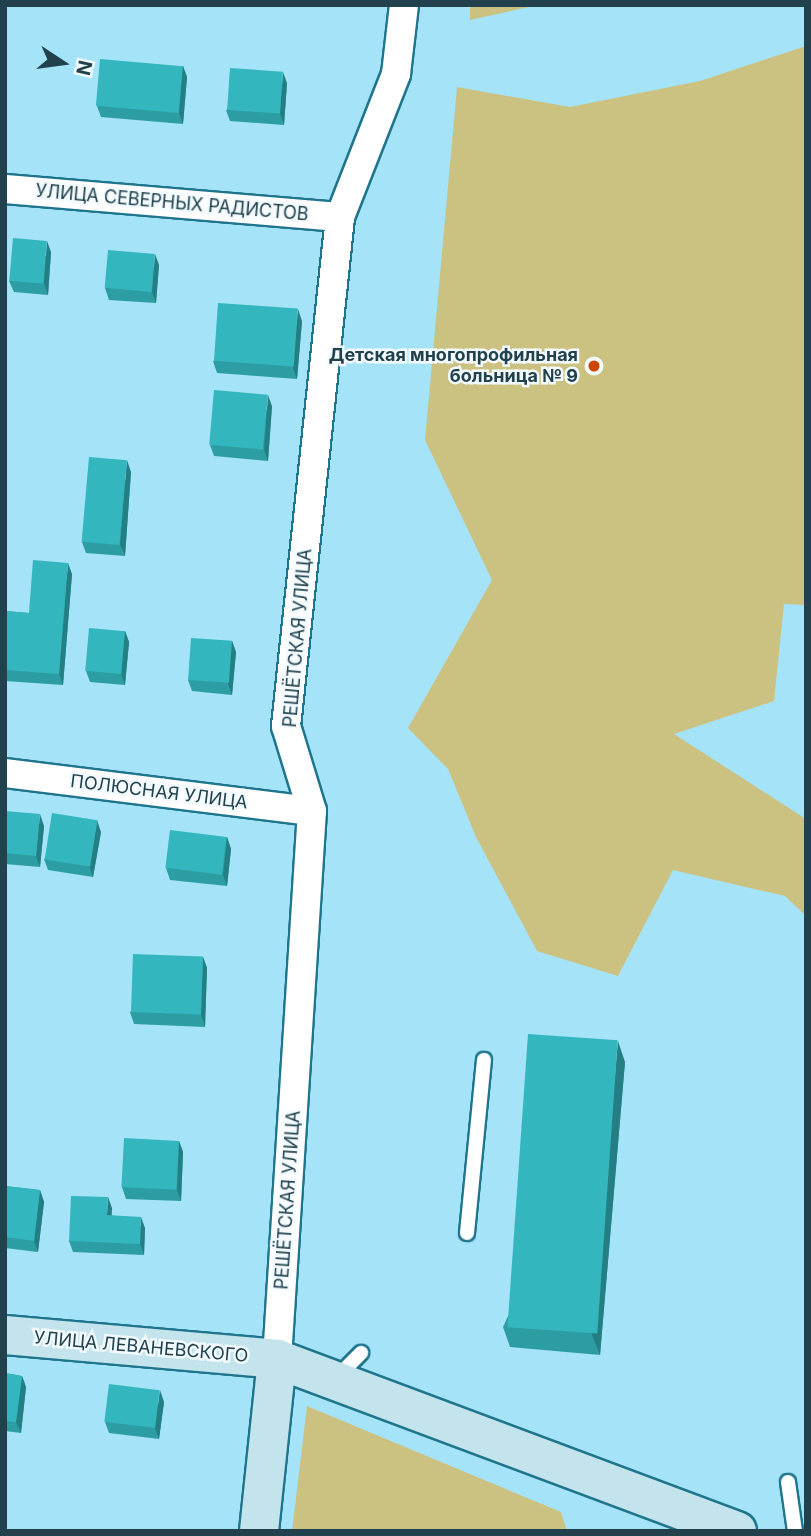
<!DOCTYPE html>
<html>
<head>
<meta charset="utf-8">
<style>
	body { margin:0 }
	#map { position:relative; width:811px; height:1536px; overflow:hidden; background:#a5e3f8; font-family:Inter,sans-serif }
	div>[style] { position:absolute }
	.green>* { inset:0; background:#cbc181 }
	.roads { filter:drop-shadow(2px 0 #1f758c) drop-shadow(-2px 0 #1f758c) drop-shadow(0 2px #1f758c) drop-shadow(0 -2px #1f758c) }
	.lane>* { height:14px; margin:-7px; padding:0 7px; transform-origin:7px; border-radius:7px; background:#fff }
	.street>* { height:28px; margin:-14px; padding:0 14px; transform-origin:14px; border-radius:14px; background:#fff }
	.secondary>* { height:38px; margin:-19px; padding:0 19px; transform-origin:19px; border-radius:19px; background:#c4e4ed }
	.wall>* { inset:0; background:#2c9da3 }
	.shaded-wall>* { inset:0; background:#247f84 }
	.building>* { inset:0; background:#33b6bd; transform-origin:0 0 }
	.dots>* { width:19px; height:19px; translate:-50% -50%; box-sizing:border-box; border:4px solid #f3fafd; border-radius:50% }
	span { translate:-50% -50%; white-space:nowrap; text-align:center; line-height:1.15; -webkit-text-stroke:5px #f3fafd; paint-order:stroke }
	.street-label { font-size:18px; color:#21424d }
	.poi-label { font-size:18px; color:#21424d; font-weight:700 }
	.right { translate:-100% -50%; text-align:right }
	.frame { position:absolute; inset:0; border:7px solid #21424d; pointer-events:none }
	.north { position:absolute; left:28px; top:28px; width:70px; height:70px; -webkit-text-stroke:5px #f3fafd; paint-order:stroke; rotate:103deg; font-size:19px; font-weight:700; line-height:28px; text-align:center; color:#21424d }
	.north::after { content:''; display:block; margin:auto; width:24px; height:32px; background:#21424d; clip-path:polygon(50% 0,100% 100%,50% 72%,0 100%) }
</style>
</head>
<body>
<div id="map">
	<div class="green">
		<div style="clip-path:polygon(470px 5px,538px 5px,470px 20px)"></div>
		<div style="clip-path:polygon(806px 46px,806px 605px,784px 604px,774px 701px,674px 734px,806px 819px,806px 916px,785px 896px,673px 870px,618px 976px,537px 951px,476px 837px,448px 769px,408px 728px,492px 580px,425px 440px,457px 87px,570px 107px,700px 81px)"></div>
		<div style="clip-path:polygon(307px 1406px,561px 1512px,567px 1531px,292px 1531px)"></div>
	</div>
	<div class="roads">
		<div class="lane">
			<div style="left:467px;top:1233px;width:174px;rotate:-84.4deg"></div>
			<div style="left:335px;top:1379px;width:37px;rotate:-45deg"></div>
			<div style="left:788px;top:1482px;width:49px;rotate:81.9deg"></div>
		</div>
		<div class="street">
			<div style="left:5px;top:189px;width:336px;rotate:4.8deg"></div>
			<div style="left:5px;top:773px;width:309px;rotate:7.1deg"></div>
			<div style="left:277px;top:1359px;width:549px;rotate:-86.35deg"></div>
			<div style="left:312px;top:811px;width:89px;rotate:-107deg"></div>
			<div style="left:286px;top:726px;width:512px;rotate:-83.94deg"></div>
			<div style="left:340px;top:217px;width:154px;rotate:-68.6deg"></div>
			<div style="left:396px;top:74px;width:69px;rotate:-83.4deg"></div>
		</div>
		<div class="secondary">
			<div style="left:5px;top:1335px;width:273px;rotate:5deg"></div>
			<div style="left:277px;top:1359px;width:491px;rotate:20.5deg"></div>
			<div style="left:259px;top:1531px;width:173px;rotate:-84deg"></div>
		</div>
	</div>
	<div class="wall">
		<div style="clip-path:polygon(183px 66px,187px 77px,183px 124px,101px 117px,97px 106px)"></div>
		<div style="clip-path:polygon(287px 83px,284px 125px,230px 121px,226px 110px)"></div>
		<div style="clip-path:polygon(51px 252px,48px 295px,14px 292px,9px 281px)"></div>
		<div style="clip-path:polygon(159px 265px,156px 303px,109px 300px,105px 288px)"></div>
		<div style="clip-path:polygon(302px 321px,297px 379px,217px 373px,213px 361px)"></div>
		<div style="clip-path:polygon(272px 406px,268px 461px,214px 456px,210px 445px)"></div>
		<div style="clip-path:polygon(131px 472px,125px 556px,86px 553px,82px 542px)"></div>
		<div style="clip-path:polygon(72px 574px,63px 685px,5px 681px,5px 611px,29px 613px)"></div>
		<div style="clip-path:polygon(125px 631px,129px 642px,125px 685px,90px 682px,86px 671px)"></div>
		<div style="clip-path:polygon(232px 641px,236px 652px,232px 695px,192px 691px,188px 680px)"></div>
		<div style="clip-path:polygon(5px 811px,44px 826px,40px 867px,5px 864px)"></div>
		<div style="clip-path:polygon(101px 832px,93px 877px,48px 870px,44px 859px)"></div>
		<div style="clip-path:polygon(227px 837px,231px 849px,227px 886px,170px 880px,166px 868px)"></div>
		<div style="clip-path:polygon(203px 957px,207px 968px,205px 1027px,134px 1024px,130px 1012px)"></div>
		<div style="clip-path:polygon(625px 1062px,600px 1355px,510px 1347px,503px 1327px)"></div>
		<div style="clip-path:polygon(179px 1141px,183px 1152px,181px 1201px,126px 1199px,122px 1187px)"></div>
		<div style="clip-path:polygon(5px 1186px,40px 1190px,44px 1202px,38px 1252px,5px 1248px)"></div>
		<div style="clip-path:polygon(112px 1208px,111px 1215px,145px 1228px,144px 1255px,73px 1252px,69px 1241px)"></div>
		<div style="clip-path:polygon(5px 1373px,22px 1376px,26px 1387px,21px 1433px,5px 1431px)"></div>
		<div style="clip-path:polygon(164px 1402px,159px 1439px,109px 1433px,105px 1422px)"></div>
	</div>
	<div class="shaded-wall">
		<div style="clip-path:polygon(183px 66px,187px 77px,183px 124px,179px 113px)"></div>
		<div style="clip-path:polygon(283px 72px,287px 83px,284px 125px,280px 114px)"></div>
		<div style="clip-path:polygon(47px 241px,51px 252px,48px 295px,44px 283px)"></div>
		<div style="clip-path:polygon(155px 254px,159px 265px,156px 303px,152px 292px)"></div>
		<div style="clip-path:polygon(298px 309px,302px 321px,297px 379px,293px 368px)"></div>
		<div style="clip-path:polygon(268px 395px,272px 406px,268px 461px,264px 450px)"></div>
		<div style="clip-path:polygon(127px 460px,131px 472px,125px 556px,120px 545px)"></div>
		<div style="clip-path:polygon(68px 563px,72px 574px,63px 685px,59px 674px)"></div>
		<div style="clip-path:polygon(125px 631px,129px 642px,125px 685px,121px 674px)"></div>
		<div style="clip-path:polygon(232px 641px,236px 652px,232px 695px,228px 684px)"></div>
		<div style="clip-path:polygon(40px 814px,44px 826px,40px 867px,36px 856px)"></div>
		<div style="clip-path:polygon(97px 820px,101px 832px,93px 877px,89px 866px)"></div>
		<div style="clip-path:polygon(227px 837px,231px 849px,227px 886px,223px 875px)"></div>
		<div style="clip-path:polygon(203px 957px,207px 968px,205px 1027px,201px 1015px)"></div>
		<div style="clip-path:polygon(618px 1041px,625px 1062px,600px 1355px,592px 1335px)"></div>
		<div style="clip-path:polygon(179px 1141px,183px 1152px,181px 1201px,177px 1190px)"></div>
		<div style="clip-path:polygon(40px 1190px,44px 1202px,38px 1252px,34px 1241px)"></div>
		<div style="clip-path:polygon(108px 1197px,112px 1208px,111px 1226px,107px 1215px)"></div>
		<div style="clip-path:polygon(141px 1217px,145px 1228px,144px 1255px,140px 1244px)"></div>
		<div style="clip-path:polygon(22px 1376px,26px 1387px,21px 1433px,16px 1422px)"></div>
		<div style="clip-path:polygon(160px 1390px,164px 1402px,159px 1439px,155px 1428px)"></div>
	</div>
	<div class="building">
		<div style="left:100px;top:59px;width:83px;height:47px;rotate:5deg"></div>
		<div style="left:230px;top:68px;width:53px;height:42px;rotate:4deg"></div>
		<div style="left:13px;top:238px;width:34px;height:43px;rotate:5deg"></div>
		<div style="left:108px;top:250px;width:47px;height:38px;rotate:5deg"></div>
		<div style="left:218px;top:303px;width:80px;height:58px;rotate:4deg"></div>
		<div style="left:214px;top:390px;width:54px;height:55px;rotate:5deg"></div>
		<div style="left:89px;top:457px;width:38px;height:85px;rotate:5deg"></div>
		<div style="clip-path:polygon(33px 560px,68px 563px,59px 674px,5px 670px,5px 611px,29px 613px)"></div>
		<div style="left:89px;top:628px;width:36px;height:43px;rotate:5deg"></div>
		<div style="left:191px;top:638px;width:41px;height:42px;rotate:4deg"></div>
		<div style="left:5px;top:811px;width:35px;height:42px;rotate:5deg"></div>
		<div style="left:52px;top:813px;width:46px;height:47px;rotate:9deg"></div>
		<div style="left:170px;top:830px;width:57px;height:38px;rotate:7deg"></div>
		<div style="left:133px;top:954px;width:70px;height:58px;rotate:2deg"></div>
		<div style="left:528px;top:1034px;width:90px;height:294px;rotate:4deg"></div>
		<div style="left:124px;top:1138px;width:55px;height:49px;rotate:3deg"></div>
		<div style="clip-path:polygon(5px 1186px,40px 1190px,34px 1241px,5px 1237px)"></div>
		<div style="clip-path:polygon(71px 1196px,108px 1197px,107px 1215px,141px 1217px,140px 1244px,69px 1241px)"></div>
		<div style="clip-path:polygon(5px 1373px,22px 1376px,16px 1422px,5px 1421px)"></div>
		<div style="left:109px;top:1384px;width:51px;height:38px;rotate:7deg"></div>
	</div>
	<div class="dots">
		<div style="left:594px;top:366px;background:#cc4600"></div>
	</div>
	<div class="street-label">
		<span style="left:172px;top:203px;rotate:5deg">УЛИЦА СЕВЕРНЫХ РАДИСТОВ</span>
		<span style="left:298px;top:638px;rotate:-85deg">РЕШЁТСКАЯ УЛИЦА</span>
		<span style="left:159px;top:792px;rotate:7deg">ПОЛЮСНАЯ УЛИЦА</span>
		<span style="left:288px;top:1200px;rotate:-86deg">РЕШЁТСКАЯ УЛИЦА</span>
		<span style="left:141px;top:1347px;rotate:5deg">УЛИЦА ЛЕВАНЕВСКОГО</span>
	</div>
	<div class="poi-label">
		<span class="right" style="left:578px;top:366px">Детская многопрофильная<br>больница № 9</span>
	</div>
	<div class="frame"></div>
	<div class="north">N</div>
</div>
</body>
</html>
